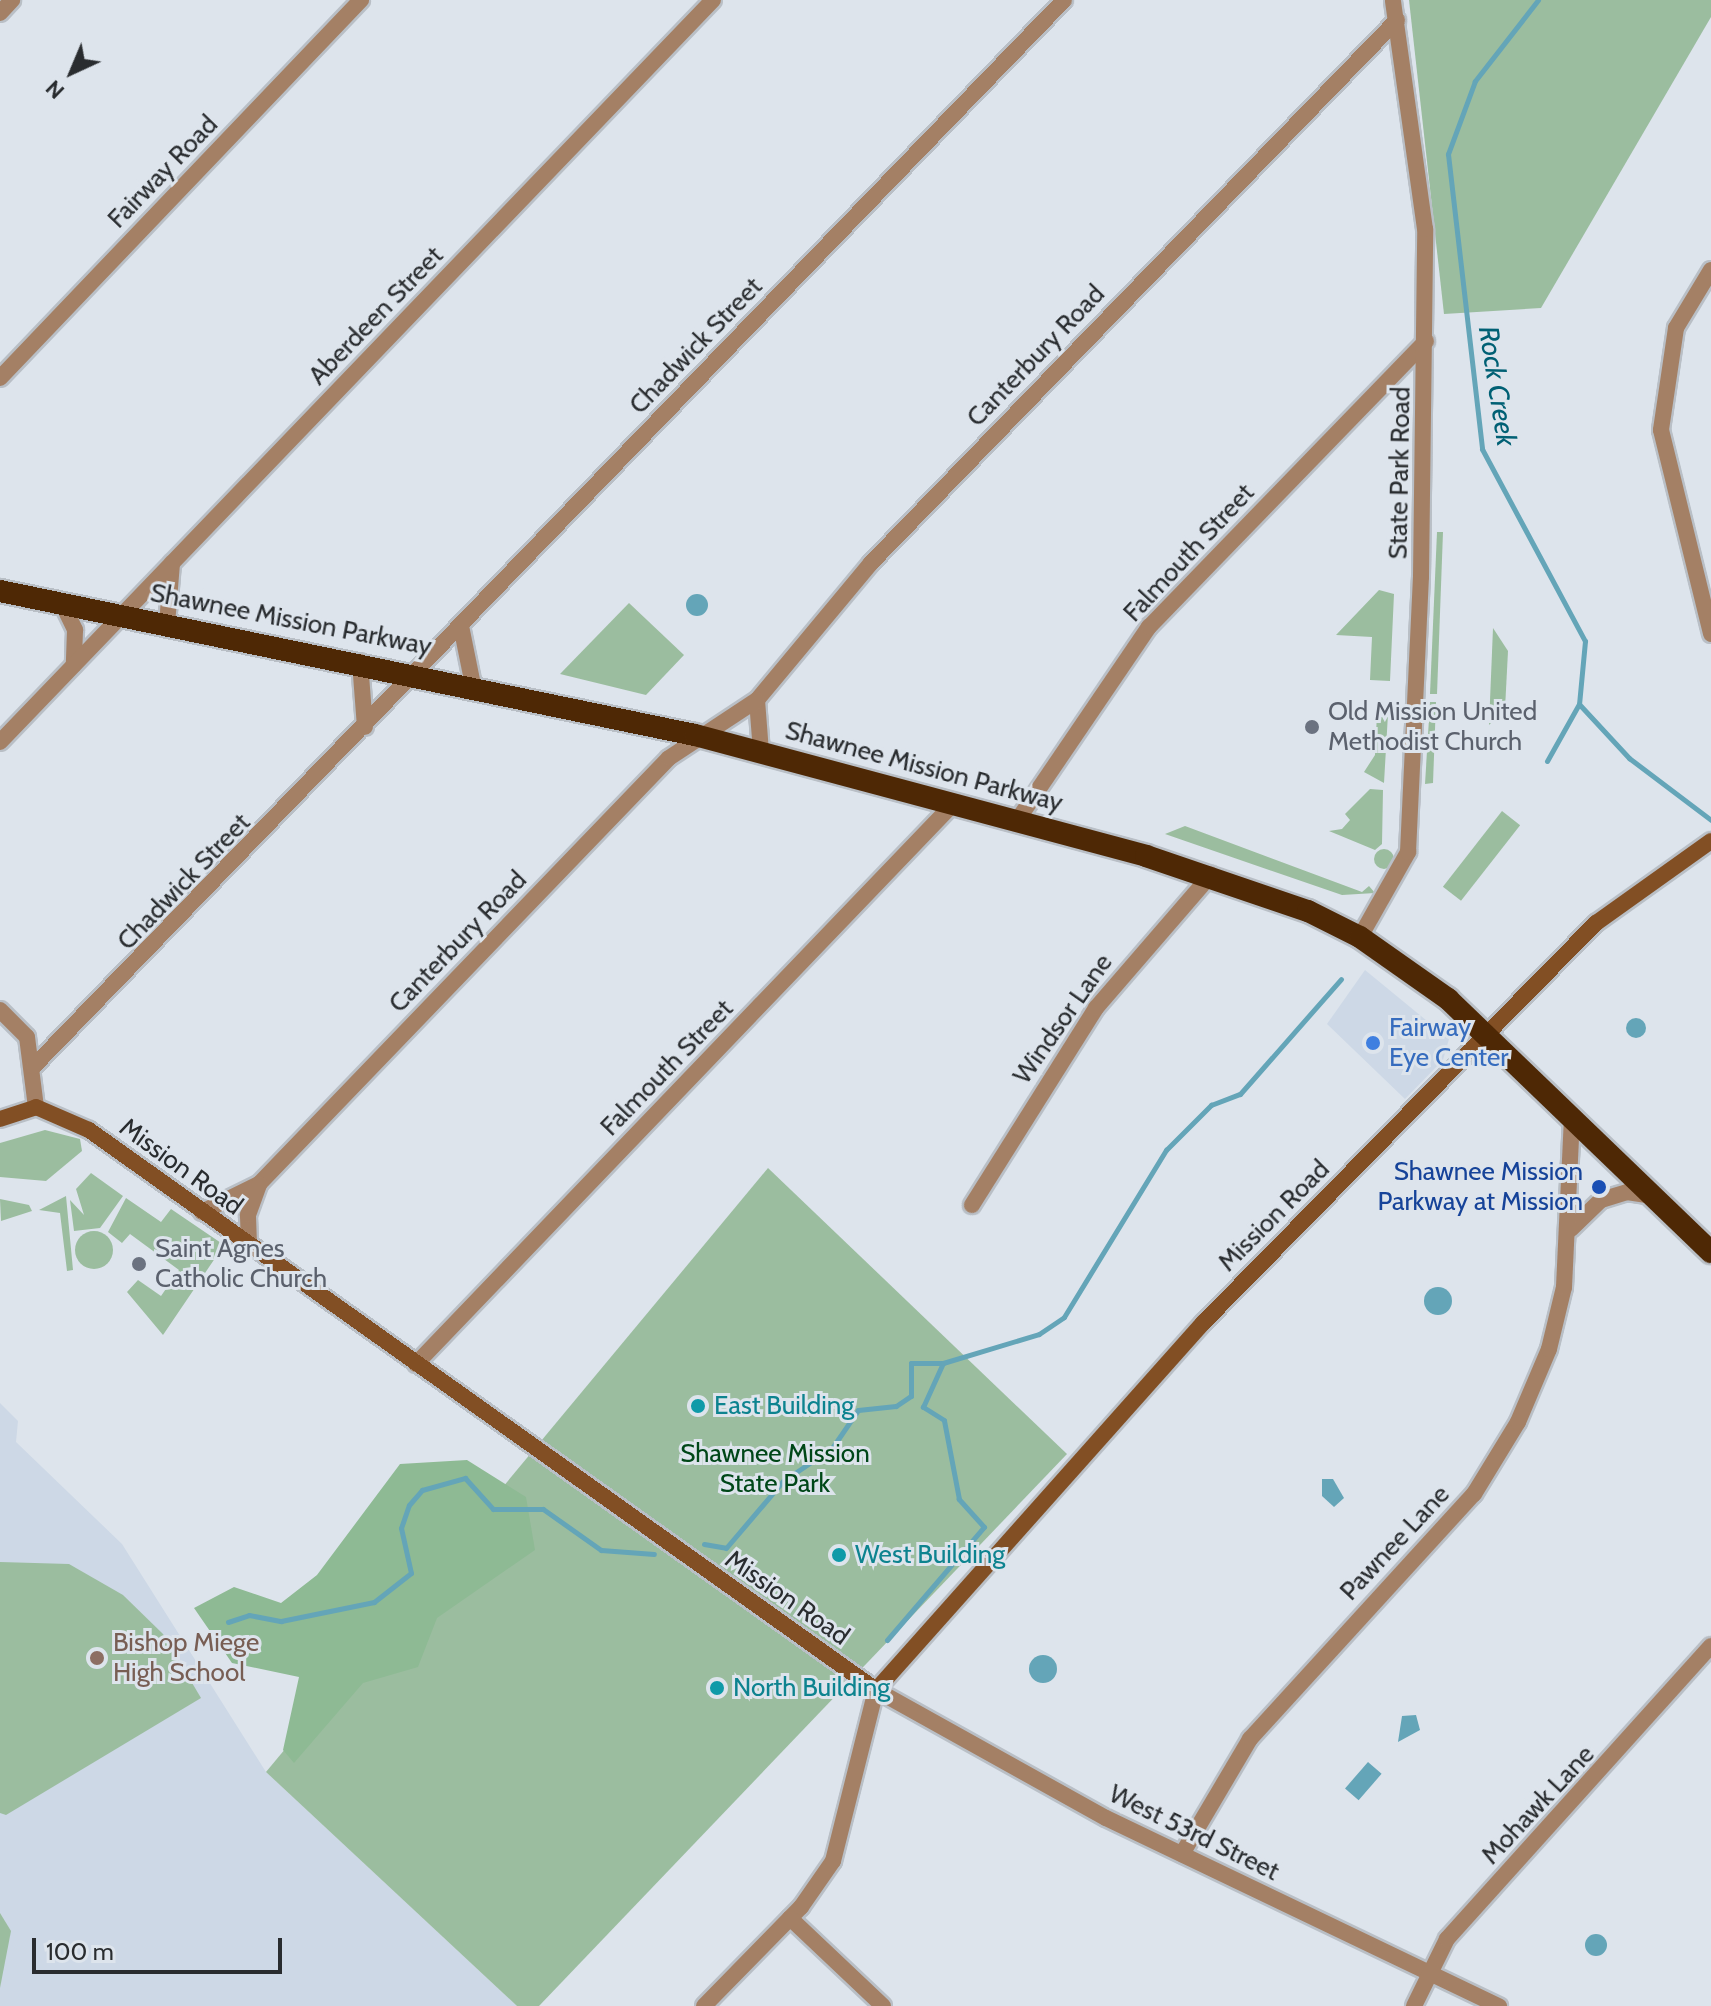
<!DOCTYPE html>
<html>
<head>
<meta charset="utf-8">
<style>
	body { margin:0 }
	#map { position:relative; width:1711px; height:2006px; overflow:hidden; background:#dde4ec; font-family:Cabin,sans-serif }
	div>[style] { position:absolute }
	.built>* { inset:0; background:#cdd8e6 }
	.green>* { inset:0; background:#9bbd9f; transform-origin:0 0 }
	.round { border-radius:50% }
	.forest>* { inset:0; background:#8eba94 }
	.water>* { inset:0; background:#64a5b8; transform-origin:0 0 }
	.stream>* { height:5px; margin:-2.5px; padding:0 2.5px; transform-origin:2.5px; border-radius:2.5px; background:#64a5b8 }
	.roads { filter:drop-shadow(2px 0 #b9bfc6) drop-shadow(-2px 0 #b9bfc6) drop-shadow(0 2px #b9bfc6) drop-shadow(0 -2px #b9bfc6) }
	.minor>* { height:16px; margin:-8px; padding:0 8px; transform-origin:8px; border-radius:8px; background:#a48065 }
	.secondary>* { height:16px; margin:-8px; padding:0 8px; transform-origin:8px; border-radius:8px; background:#824f24 }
	.trunk>* { height:22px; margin:-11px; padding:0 11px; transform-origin:11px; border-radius:11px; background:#4e2805 }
	.dots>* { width:22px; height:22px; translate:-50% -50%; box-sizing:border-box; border:4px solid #dde4ec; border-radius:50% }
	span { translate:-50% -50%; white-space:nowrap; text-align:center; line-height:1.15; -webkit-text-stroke:6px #dde4ec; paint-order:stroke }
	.street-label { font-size:26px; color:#292c2f }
	.worship-label { font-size:26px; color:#5b616d }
	.left { translate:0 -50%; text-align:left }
	.shop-label { font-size:26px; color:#366cbe }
	.transit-label { font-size:26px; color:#164399 }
	.right { translate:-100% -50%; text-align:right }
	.culture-label { font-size:26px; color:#0d838f }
	.park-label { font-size:26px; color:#004718 }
	.education-label { font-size:26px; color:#785e54 }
	.water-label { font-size:28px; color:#006074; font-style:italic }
	.north { position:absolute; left:32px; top:32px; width:80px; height:80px; -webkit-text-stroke:6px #dde4ec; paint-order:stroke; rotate:224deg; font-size:22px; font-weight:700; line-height:32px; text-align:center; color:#292c2f }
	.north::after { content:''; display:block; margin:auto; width:28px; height:36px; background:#292c2f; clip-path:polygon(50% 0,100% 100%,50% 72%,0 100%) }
	.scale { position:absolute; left:32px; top:1938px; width:250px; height:36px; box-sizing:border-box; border:4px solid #292c2f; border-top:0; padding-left:10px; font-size:24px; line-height:28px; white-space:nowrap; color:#292c2f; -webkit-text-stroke:6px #dde4ec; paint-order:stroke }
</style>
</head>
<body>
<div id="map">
	<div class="built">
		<div style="clip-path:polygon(1365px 970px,1449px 1039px,1443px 1060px,1405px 1099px,1327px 1024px)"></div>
		<div style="clip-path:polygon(0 1403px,18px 1421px,16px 1442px,122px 1544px,266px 1772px,517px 2006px,0 2006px)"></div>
	</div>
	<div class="green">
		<div style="clip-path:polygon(1409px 0,1711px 0,1711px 17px,1541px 308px,1444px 314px)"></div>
		<div style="clip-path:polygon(1437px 532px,1443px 532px,1437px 694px,1430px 694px)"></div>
		<div style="clip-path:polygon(1379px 590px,1394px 594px,1390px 681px,1370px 680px,1372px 637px,1336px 635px)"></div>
		<div style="clip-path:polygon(629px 603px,684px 655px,646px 695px,560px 674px)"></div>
		<div style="clip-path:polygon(1493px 628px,1508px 651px,1505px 709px,1489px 725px)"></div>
		<div style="clip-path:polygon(1430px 702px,1436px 702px,1433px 783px,1425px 784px)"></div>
		<div style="clip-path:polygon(1377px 713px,1388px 714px,1384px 783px,1364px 772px,1375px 755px)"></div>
		<div style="clip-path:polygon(1370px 789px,1383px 790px,1382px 844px,1375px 850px,1329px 831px,1342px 829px,1350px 820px,1345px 814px)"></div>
		<div style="left:1502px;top:811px;width:23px;height:96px;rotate:38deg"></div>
		<div style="clip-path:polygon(1185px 826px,1362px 892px,1369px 886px,1375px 893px,1342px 895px,1165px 834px)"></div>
		<div class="round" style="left:1374px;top:849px;width:20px;height:20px"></div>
		<div style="clip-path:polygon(45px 1130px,80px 1139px,82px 1151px,46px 1181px,0 1177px,0 1143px)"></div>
		<div style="clip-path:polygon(768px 1168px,1067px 1454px,539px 2006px,517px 2006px,266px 1772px)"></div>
		<div style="clip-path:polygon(91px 1173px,123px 1196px,100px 1228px,74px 1231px,70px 1200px,84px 1215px,76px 1189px)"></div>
		<div style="clip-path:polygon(66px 1196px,73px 1270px,67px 1271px,60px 1213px,39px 1210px)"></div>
		<div style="clip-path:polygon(126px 1198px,161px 1222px,171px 1209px,224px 1245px,163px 1335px,127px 1292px,138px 1280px,161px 1296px,179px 1270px,130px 1234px,122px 1243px,108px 1232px)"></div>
		<div style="clip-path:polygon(0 1199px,29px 1205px,32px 1211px,1px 1221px)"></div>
		<div class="round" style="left:75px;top:1231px;width:38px;height:38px"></div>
		<div style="clip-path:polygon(0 1562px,69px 1564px,123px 1595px,163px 1634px,201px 1698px,6px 1815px,0 1813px)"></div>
		<div style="clip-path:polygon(0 1913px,11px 1931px,0 1988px)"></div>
	</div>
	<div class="forest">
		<div style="clip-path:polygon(467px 1460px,526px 1497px,535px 1550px,437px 1618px,418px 1667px,363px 1683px,294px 1763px,283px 1750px,299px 1677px,232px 1663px,194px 1608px,234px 1587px,281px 1603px,317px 1575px,400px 1464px)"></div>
	</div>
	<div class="water">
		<div class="round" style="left:686px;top:594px;width:22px;height:22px"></div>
		<div class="round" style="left:1626px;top:1018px;width:20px;height:20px"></div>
		<div class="round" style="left:1424px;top:1287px;width:28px;height:28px"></div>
		<div style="clip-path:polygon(1322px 1479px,1333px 1479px,1344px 1498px,1334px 1507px,1322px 1496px)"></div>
		<div class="round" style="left:1029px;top:1655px;width:28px;height:28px"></div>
		<div style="clip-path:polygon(1416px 1715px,1420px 1730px,1398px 1742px,1402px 1716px)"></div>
		<div style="left:1368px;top:1762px;width:18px;height:35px;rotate:41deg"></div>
		<div class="round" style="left:1585px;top:1934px;width:22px;height:22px"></div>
	</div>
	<div class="stream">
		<div style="left:1538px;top:0;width:103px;rotate:127.9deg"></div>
		<div style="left:1475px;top:81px;width:78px;rotate:110.3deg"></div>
		<div style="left:1448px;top:154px;width:297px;rotate:83.4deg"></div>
		<div style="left:1482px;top:449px;width:218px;rotate:61.8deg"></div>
		<div style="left:1585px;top:641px;width:63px;rotate:95.4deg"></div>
		<div style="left:1579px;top:704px;width:74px;rotate:47.2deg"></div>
		<div style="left:1629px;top:758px;width:103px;rotate:37.1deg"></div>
		<div style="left:1547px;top:761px;width:65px;rotate:-60.7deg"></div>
		<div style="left:704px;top:1544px;width:22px;rotate:10deg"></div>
		<div style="left:726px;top:1548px;width:88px;rotate:-49.6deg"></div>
		<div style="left:783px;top:1481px;width:59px;rotate:-34deg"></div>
		<div style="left:832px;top:1448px;width:46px;rotate:-55.6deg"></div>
		<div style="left:858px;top:1410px;width:38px;rotate:-6deg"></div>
		<div style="left:896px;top:1406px;width:18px;rotate:-34deg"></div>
		<div style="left:911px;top:1396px;width:33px;rotate:-90deg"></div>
		<div style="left:911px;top:1363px;width:32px"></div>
		<div style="left:228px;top:1622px;width:22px;rotate:-18deg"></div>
		<div style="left:249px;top:1615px;width:33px;rotate:11deg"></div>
		<div style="left:281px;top:1621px;width:95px;rotate:-11.5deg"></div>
		<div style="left:374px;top:1602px;width:47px;rotate:-38.1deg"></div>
		<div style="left:411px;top:1573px;width:46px;rotate:-102.5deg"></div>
		<div style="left:401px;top:1528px;width:24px;rotate:-71deg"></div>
		<div style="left:409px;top:1505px;width:20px;rotate:-49deg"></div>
		<div style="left:422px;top:1490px;width:45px;rotate:-15.6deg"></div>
		<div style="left:465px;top:1478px;width:42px;rotate:47.9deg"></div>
		<div style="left:493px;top:1509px;width:50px"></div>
		<div style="left:543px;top:1509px;width:71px;rotate:35.3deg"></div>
		<div style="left:601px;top:1550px;width:53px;rotate:4.3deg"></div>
		<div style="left:887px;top:1640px;width:149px;rotate:-49.4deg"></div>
		<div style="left:984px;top:1527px;width:38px;rotate:-132deg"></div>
		<div style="left:959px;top:1499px;width:80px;rotate:-100.8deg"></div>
		<div style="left:944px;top:1420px;width:25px;rotate:-148deg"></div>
		<div style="left:923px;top:1407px;width:48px;rotate:-65.6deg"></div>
		<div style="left:943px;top:1363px;width:100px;rotate:-16.8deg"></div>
		<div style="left:1039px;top:1334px;width:30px;rotate:-34deg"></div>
		<div style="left:1064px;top:1317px;width:196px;rotate:-58.6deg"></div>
		<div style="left:1166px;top:1150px;width:64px;rotate:-45deg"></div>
		<div style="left:1211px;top:1105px;width:31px;rotate:-21deg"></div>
		<div style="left:1240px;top:1094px;width:153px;rotate:-48.7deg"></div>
	</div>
	<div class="roads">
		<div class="minor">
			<div style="left:0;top:13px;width:18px;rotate:-47deg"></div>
			<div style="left:1711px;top:270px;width:68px;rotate:121.1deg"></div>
			<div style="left:1676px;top:328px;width:103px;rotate:98.4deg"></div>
			<div style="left:1661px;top:430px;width:210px;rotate:76.2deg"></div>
			<div style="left:0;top:378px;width:523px;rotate:-46.32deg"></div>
			<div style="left:62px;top:603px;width:30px;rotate:64deg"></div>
			<div style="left:75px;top:630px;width:35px;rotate:92deg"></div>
			<div style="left:167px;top:624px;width:61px;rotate:-85.3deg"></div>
			<div style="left:461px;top:626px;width:60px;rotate:78.5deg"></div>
			<div style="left:360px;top:662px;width:65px;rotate:85.6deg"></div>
			<div style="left:0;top:742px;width:1029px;rotate:-46.14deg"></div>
			<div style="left:761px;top:752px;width:52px;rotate:-94.4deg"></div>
			<div style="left:757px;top:700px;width:178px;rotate:-50.2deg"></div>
			<div style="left:871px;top:563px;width:756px;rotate:-45.91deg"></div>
			<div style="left:1017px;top:821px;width:235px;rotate:-55.8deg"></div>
			<div style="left:1149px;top:627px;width:398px;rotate:-45.9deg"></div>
			<div style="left:1360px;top:937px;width:98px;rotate:-60.5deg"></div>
			<div style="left:1408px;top:852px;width:275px;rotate:-87.3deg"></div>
			<div style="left:1421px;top:577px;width:348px;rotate:-89.3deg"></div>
			<div style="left:1425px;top:229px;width:231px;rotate:-98deg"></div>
			<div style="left:0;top:1010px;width:38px;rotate:45deg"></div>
			<div style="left:27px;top:1037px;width:71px;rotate:82.7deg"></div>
			<div style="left:34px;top:1066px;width:1482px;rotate:-45.98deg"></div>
			<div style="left:972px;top:1205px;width:233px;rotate:-57.8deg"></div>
			<div style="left:1096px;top:1008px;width:176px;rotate:-49.2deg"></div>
			<div style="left:202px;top:1212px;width:64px;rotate:-26.2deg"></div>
			<div style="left:259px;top:1184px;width:591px;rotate:-46.1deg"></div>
			<div style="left:669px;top:758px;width:105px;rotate:-33.4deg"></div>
			<div style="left:1571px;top:1229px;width:42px;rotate:-44deg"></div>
			<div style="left:1601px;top:1200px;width:27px;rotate:-17deg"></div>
			<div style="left:1627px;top:1192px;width:25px;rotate:9deg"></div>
			<div style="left:249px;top:1245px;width:30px;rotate:-92deg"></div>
			<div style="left:248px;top:1215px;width:33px;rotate:-70deg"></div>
			<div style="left:416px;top:1364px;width:776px;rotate:-46.2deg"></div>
			<div style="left:1182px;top:1854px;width:134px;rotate:-59.4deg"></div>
			<div style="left:1250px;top:1739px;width:332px;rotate:-47.6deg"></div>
			<div style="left:1474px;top:1494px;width:84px;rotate:-58.6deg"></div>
			<div style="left:1518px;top:1422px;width:79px;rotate:-67deg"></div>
			<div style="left:1549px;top:1349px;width:64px;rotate:-76.4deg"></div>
			<div style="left:1564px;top:1287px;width:169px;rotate:-87.3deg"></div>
			<div style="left:790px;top:1918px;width:128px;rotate:43.4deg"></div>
			<div style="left:704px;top:2006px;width:139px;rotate:-45.6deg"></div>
			<div style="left:801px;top:1907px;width:56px;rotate:-55.2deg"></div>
			<div style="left:833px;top:1861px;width:176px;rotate:-75.9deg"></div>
			<div style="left:876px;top:1690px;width:263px;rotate:29.1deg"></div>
			<div style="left:1106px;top:1818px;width:436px;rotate:25.6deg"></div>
			<div style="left:1414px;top:2006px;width:75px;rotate:-63.8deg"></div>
			<div style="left:1447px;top:1939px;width:394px;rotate:-48deg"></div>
		</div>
		<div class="secondary">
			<div style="left:0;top:1119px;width:38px;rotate:-18deg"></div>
			<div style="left:36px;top:1107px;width:58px;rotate:23.5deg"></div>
			<div style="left:89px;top:1130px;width:966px;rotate:35.43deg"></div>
			<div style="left:876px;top:1690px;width:492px;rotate:-48.3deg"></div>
			<div style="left:1203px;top:1323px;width:561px;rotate:-45.51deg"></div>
			<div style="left:1596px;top:923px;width:141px;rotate:-35.5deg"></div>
		</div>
		<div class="trunk">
			<div style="left:0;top:591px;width:710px;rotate:11.71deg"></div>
			<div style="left:695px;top:735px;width:467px;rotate:15deg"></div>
			<div style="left:1146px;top:856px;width:171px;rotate:18.8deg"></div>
			<div style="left:1308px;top:911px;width:58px;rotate:26.6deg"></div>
			<div style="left:1360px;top:937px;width:108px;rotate:35.2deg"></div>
			<div style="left:1448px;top:999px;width:365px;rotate:43.9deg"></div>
		</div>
	</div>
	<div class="dots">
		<div style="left:1312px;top:727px;background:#6b7280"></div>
		<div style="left:1373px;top:1043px;background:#3f7fe0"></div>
		<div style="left:1599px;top:1187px;background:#1a4fb4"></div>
		<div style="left:139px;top:1264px;background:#6b7280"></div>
		<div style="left:698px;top:1406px;background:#0f9aa8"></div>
		<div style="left:839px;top:1555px;background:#0f9aa8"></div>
		<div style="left:97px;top:1658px;background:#8d6e63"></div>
		<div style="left:717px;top:1688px;background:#0f9aa8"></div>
	</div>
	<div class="street-label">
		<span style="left:163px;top:172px;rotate:-46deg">Fairway Road</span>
		<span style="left:376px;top:316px;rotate:-46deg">Aberdeen Street</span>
		<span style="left:696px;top:346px;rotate:-46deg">Chadwick Street</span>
		<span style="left:1036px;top:356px;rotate:-46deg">Canterbury Road</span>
		<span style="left:1400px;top:473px;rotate:-89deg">State Park Road</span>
		<span style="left:1189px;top:553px;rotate:-47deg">Falmouth Street</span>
		<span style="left:291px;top:620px;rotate:11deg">Shawnee Mission Parkway</span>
		<span style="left:924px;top:767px;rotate:15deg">Shawnee Mission Parkway</span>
		<span style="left:184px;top:882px;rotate:-46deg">Chadwick Street</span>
		<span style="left:458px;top:942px;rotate:-46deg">Canterbury Road</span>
		<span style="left:1063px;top:1019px;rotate:-55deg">Windsor Lane</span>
		<span style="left:667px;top:1068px;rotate:-46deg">Falmouth Street</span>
		<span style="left:181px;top:1167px;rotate:36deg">Mission Road</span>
		<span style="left:1274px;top:1216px;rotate:-45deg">Mission Road</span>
		<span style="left:1395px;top:1543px;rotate:-47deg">Pawnee Lane</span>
		<span style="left:787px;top:1598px;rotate:35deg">Mission Road</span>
		<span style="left:1538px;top:1805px;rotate:-47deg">Mohawk Lane</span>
		<span style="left:1194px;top:1833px;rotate:26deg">West 53rd Street</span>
	</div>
	<div class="worship-label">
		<span class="left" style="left:1328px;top:727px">Old Mission United<br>Methodist Church</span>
		<span class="left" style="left:155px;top:1264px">Saint Agnes<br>Catholic Church</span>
	</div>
	<div class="shop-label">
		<span class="left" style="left:1389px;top:1043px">Fairway<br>Eye Center</span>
	</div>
	<div class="transit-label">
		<span class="right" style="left:1583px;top:1187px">Shawnee Mission<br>Parkway at Mission</span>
	</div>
	<div class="culture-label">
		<span class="left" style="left:714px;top:1406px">East Building</span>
		<span class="left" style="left:855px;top:1555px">West Building</span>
		<span class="left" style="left:733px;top:1688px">North Building</span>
	</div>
	<div class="park-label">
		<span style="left:775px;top:1469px">Shawnee Mission<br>State Park</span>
	</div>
	<div class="education-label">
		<span class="left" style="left:113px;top:1658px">Bishop Miege<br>High School</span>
	</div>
	<div class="water-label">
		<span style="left:1498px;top:386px;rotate:81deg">Rock Creek</span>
	</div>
	<div class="north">N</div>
	<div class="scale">100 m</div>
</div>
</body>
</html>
